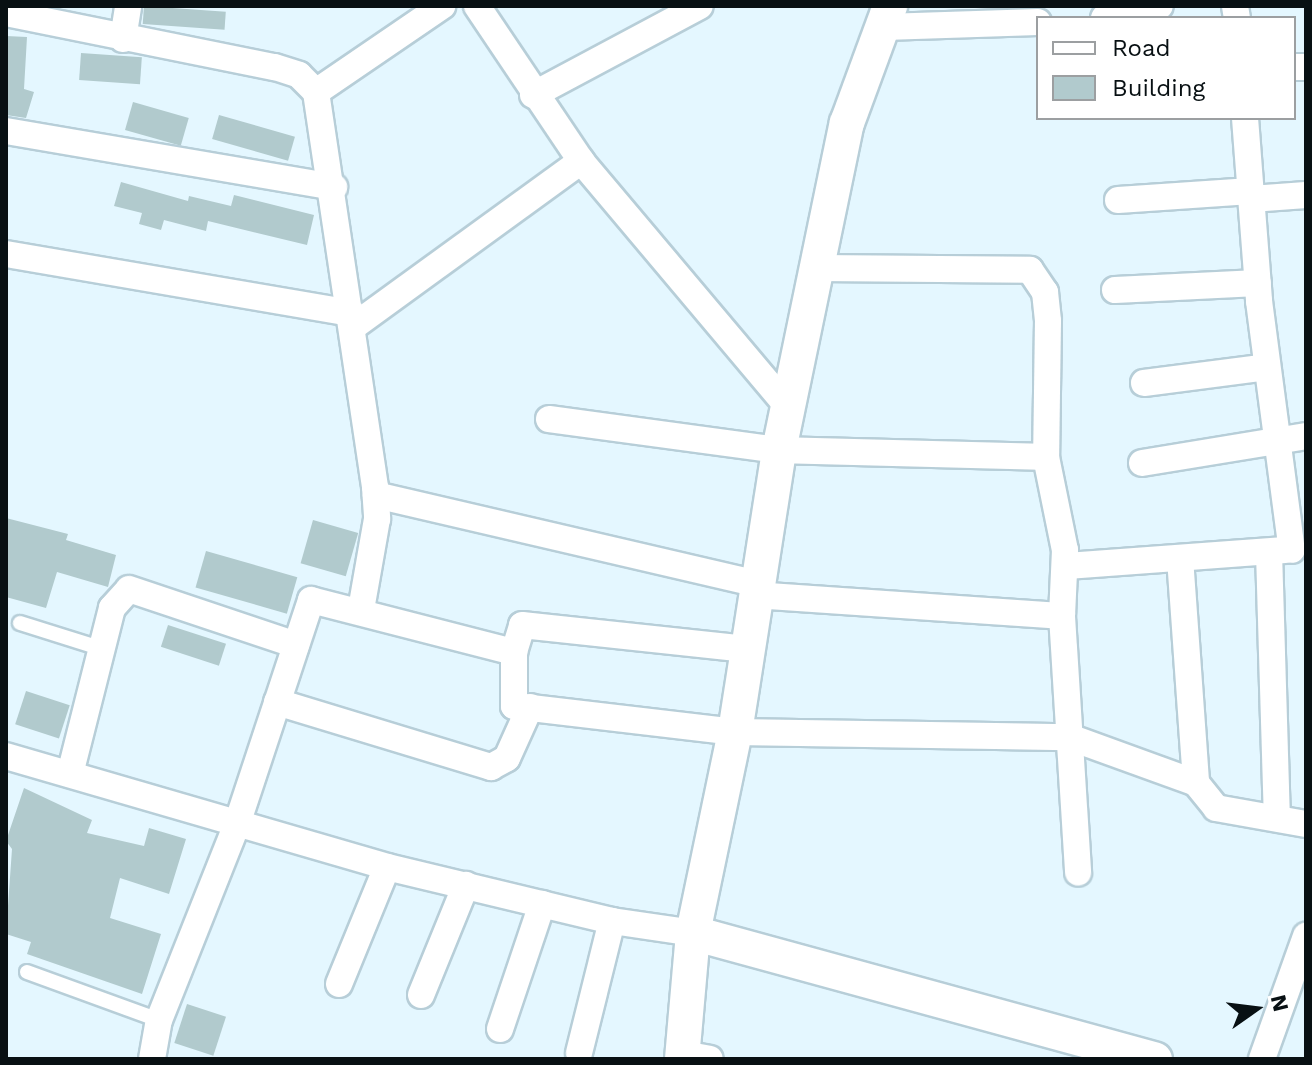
<!DOCTYPE html>
<html>
<head>
<meta charset="utf-8">
<style>
	body { margin:0 }
	#map { position:relative; width:1312px; height:1065px; overflow:hidden; background:#e4f7ff; font-family:"Work Sans",sans-serif }
	div>[style] { position:absolute }
	.building>* { inset:0; background:#b1cacd; transform-origin:0 0 }
	.roads { filter:drop-shadow(2px 0 #b7ced8) drop-shadow(-2px 0 #b7ced8) drop-shadow(0 2px #b7ced8) drop-shadow(0 -2px #b7ced8) }
	.service>* { height:14px; margin:-7px; padding:0 7px; transform-origin:7px; border-radius:7px; background:#fff }
	.minor>* { height:26px; margin:-13px; padding:0 13px; transform-origin:13px; border-radius:13px; background:#fff }
	.tertiary>* { height:34px; margin:-17px; padding:0 17px; transform-origin:17px; border-radius:17px; background:#fff }
	span { translate:-50% -50%; white-space:nowrap; text-align:center; line-height:1.15; -webkit-text-stroke:6px #fff; paint-order:stroke }
	.frame { position:absolute; inset:0; border:8px solid #081013; pointer-events:none }
	.legend { position:absolute; left:1036px; top:16px; width:260px; height:104px; box-sizing:border-box; background:#fff; border:2px solid #9c9fa1; margin:0; padding:10px 14px; list-style:none; font-size:24px; color:#081013 }
	.legend li { display:flex; align-items:center; gap:16px; height:40px }
	.legend b { width:40px; border:2px solid #9c9fa1 }
	.north { position:absolute; left:1216px; top:969px; width:80px; height:80px; -webkit-text-stroke:6px #fff; paint-order:stroke; rotate:76deg; font-size:22px; font-weight:700; line-height:32px; text-align:center; color:#081013 }
	.north::after { content:''; display:block; margin:auto; width:28px; height:36px; background:#081013; clip-path:polygon(50% 0,100% 100%,50% 72%,0 100%) }
</style>
</head>
<body>
<div id="map">
	<div class="building">
		<div style="left:144px;top:6px;width:82px;height:18px;rotate:4deg"></div>
		<div style="clip-path:polygon(6px 36px,27px 37px,24px 89px,34px 92px,26px 118px,6px 115px)"></div>
		<div style="left:81px;top:53px;width:61px;height:27px;rotate:4deg"></div>
		<div style="left:133px;top:102px;width:58px;height:29px;rotate:16deg"></div>
		<div style="left:219px;top:115px;width:79px;height:25px;rotate:16deg"></div>
		<div style="clip-path:polygon(121px 182px,188px 201px,189px 196px,231px 206px,234px 195px,314px 215px,307px 245px,208px 221px,206px 231px,164px 220px,161px 230px,139px 224px,142px 213px,114px 206px)"></div>
		<div style="clip-path:polygon(6px 518px,68px 534px,66px 540px,116px 555px,108px 587px,57px 572px,46px 608px,6px 597px)"></div>
		<div style="left:313px;top:520px;width:47px;height:45px;rotate:16deg"></div>
		<div style="left:206px;top:551px;width:95px;height:38px;rotate:16deg"></div>
		<div style="left:168px;top:625px;width:61px;height:23px;rotate:18deg"></div>
		<div style="left:26px;top:691px;width:46px;height:35px;rotate:18deg"></div>
		<div style="clip-path:polygon(24px 788px,92px 820px,87px 833px,144px 846px,149px 828px,186px 839px,169px 894px,120px 878px,110px 918px,161px 934px,142px 994px,27px 954px,31px 942px,6px 934px,12px 849px,6px 841px)"></div>
		<div style="left:187px;top:1004px;width:41px;height:41px;rotate:18deg"></div>
	</div>
	<div class="roads">
		<div class="service">
			<div style="left:20px;top:623px;width:84px;rotate:17.4deg"></div>
			<div style="left:27px;top:972px;width:140px;rotate:20deg"></div>
		</div>
		<div class="minor">
			<div style="left:477px;top:6px;width:187px;rotate:56.1deg"></div>
			<div style="left:581px;top:161px;width:322px;rotate:49.9deg"></div>
			<div style="left:1235px;top:6px;width:12px;rotate:81deg"></div>
			<div style="left:6px;top:13px;width:274px;rotate:11.4deg"></div>
			<div style="left:275px;top:67px;width:25px;rotate:18deg"></div>
			<div style="left:299px;top:75px;width:24px;rotate:45deg"></div>
			<div style="left:316px;top:92px;width:399px;rotate:81.5deg"></div>
			<div style="left:375px;top:487px;width:32px;rotate:86deg"></div>
			<div style="left:377px;top:519px;width:92px;rotate:100deg"></div>
			<div style="left:1104px;top:18px;width:57px;rotate:-12.1deg"></div>
			<div style="left:884px;top:27px;width:154px;rotate:-1.9deg"></div>
			<div style="left:123px;top:39px;width:33px;rotate:-81deg"></div>
			<div style="left:1294px;top:67px;width:12px"></div>
			<div style="left:316px;top:92px;width:153px;rotate:-34.3deg"></div>
			<div style="left:533px;top:95px;width:189px;rotate:-28.1deg"></div>
			<div style="left:1245px;top:118px;width:184px;rotate:85.6deg"></div>
			<div style="left:1259px;top:301px;width:251px;rotate:82.5deg"></div>
			<div style="left:6px;top:131px;width:333px;rotate:9.7deg"></div>
			<div style="left:1251px;top:199px;width:55px;rotate:-4.2deg"></div>
			<div style="left:1118px;top:200px;width:133px;rotate:-3.9deg"></div>
			<div style="left:6px;top:254px;width:351px;rotate:9.7deg"></div>
			<div style="left:817px;top:268px;width:213px;rotate:0.5deg"></div>
			<div style="left:1030px;top:270px;width:27px;rotate:56deg"></div>
			<div style="left:1045px;top:292px;width:29px;rotate:84deg"></div>
			<div style="left:1048px;top:321px;width:136px;rotate:90.8deg"></div>
			<div style="left:1115px;top:290px;width:143px;rotate:-2.8deg"></div>
			<div style="left:354px;top:326px;width:281px;rotate:-36deg"></div>
			<div style="left:1144px;top:383px;width:124px;rotate:-7.4deg"></div>
			<div style="left:549px;top:419px;width:232px;rotate:7.7deg"></div>
			<div style="left:779px;top:450px;width:267px;rotate:1.5deg"></div>
			<div style="left:1046px;top:457px;width:95px;rotate:78.5deg"></div>
			<div style="left:1065px;top:550px;width:66px;rotate:92.6deg"></div>
			<div style="left:1062px;top:616px;width:307px;rotate:-176.1deg"></div>
			<div style="left:1142px;top:463px;width:166px;rotate:-9.3deg"></div>
			<div style="left:376px;top:495px;width:391px;rotate:13.1deg"></div>
			<div style="left:1269px;top:552px;width:266px;rotate:88.3deg"></div>
			<div style="left:1180px;top:558px;width:226px;rotate:85.9deg"></div>
			<div style="left:1196px;top:783px;width:32px;rotate:51deg"></div>
			<div style="left:1216px;top:808px;width:91px;rotate:10.1deg"></div>
			<div style="left:1066px;top:566px;width:220px;rotate:-4.2deg"></div>
			<div style="left:1062px;top:616px;width:257px;rotate:86.4deg"></div>
			<div style="left:514px;top:652px;width:28px;rotate:-73deg"></div>
			<div style="left:522px;top:625px;width:226px;rotate:6.1deg"></div>
			<div style="left:277px;top:702px;width:224px;rotate:16.9deg"></div>
			<div style="left:491px;top:767px;width:18px;rotate:-29deg"></div>
			<div style="left:507px;top:758px;width:56px;rotate:-65.7deg"></div>
			<div style="left:6px;top:756px;width:397px;rotate:16.2deg"></div>
			<div style="left:387px;top:867px;width:231px;rotate:13.5deg"></div>
			<div style="left:612px;top:921px;width:82px;rotate:8.4deg"></div>
			<div style="left:70px;top:774px;width:171px;rotate:-75.8deg"></div>
			<div style="left:112px;top:608px;width:25px;rotate:-48deg"></div>
			<div style="left:129px;top:589px;width:176px;rotate:18.5deg"></div>
			<div style="left:339px;top:984px;width:126px;rotate:-67.7deg"></div>
			<div style="left:421px;top:995px;width:119px;rotate:-67.8deg"></div>
			<div style="left:500px;top:1029px;width:132px;rotate:-71.4deg"></div>
			<div style="left:579px;top:1053px;width:136px;rotate:-76deg"></div>
			<div style="left:683px;top:1054px;width:27px;rotate:10deg"></div>
			<div style="left:152px;top:1059px;width:40px;rotate:-80deg"></div>
			<div style="left:159px;top:1020px;width:211px;rotate:-68.3deg"></div>
			<div style="left:237px;top:824px;width:236px;rotate:-71.7deg"></div>
			<div style="left:311px;top:600px;width:210px;rotate:14.4deg"></div>
			<div style="left:514px;top:652px;width:54px;rotate:90deg"></div>
			<div style="left:514px;top:706px;width:223px;rotate:6.7deg"></div>
			<div style="left:735px;top:732px;width:334px;rotate:0.9deg"></div>
			<div style="left:1069px;top:737px;width:135px;rotate:19.9deg"></div>
			<div style="left:1262px;top:1059px;width:131px;rotate:-70.3deg"></div>
		</div>
		<div class="tertiary">
			<div style="left:693px;top:933px;width:479px;rotate:15.3deg"></div>
			<div style="left:682px;top:1059px;width:126px;rotate:-85deg"></div>
			<div style="left:693px;top:933px;width:205px;rotate:-78.2deg"></div>
			<div style="left:735px;top:732px;width:285px;rotate:-81.1deg"></div>
			<div style="left:779px;top:450px;width:334px;rotate:-78.3deg"></div>
			<div style="left:847px;top:123px;width:125px;rotate:-69.8deg"></div>
		</div>
	</div>
	<div class="frame"></div>
	<ul class="legend">
	<li><b style="height:10px;background:#fff"></b>Road</li>
	<li><b style="height:22px;background:#b1cacd"></b>Building</li>
	</ul>
	<div class="north">N</div>
</div>
</body>
</html>
